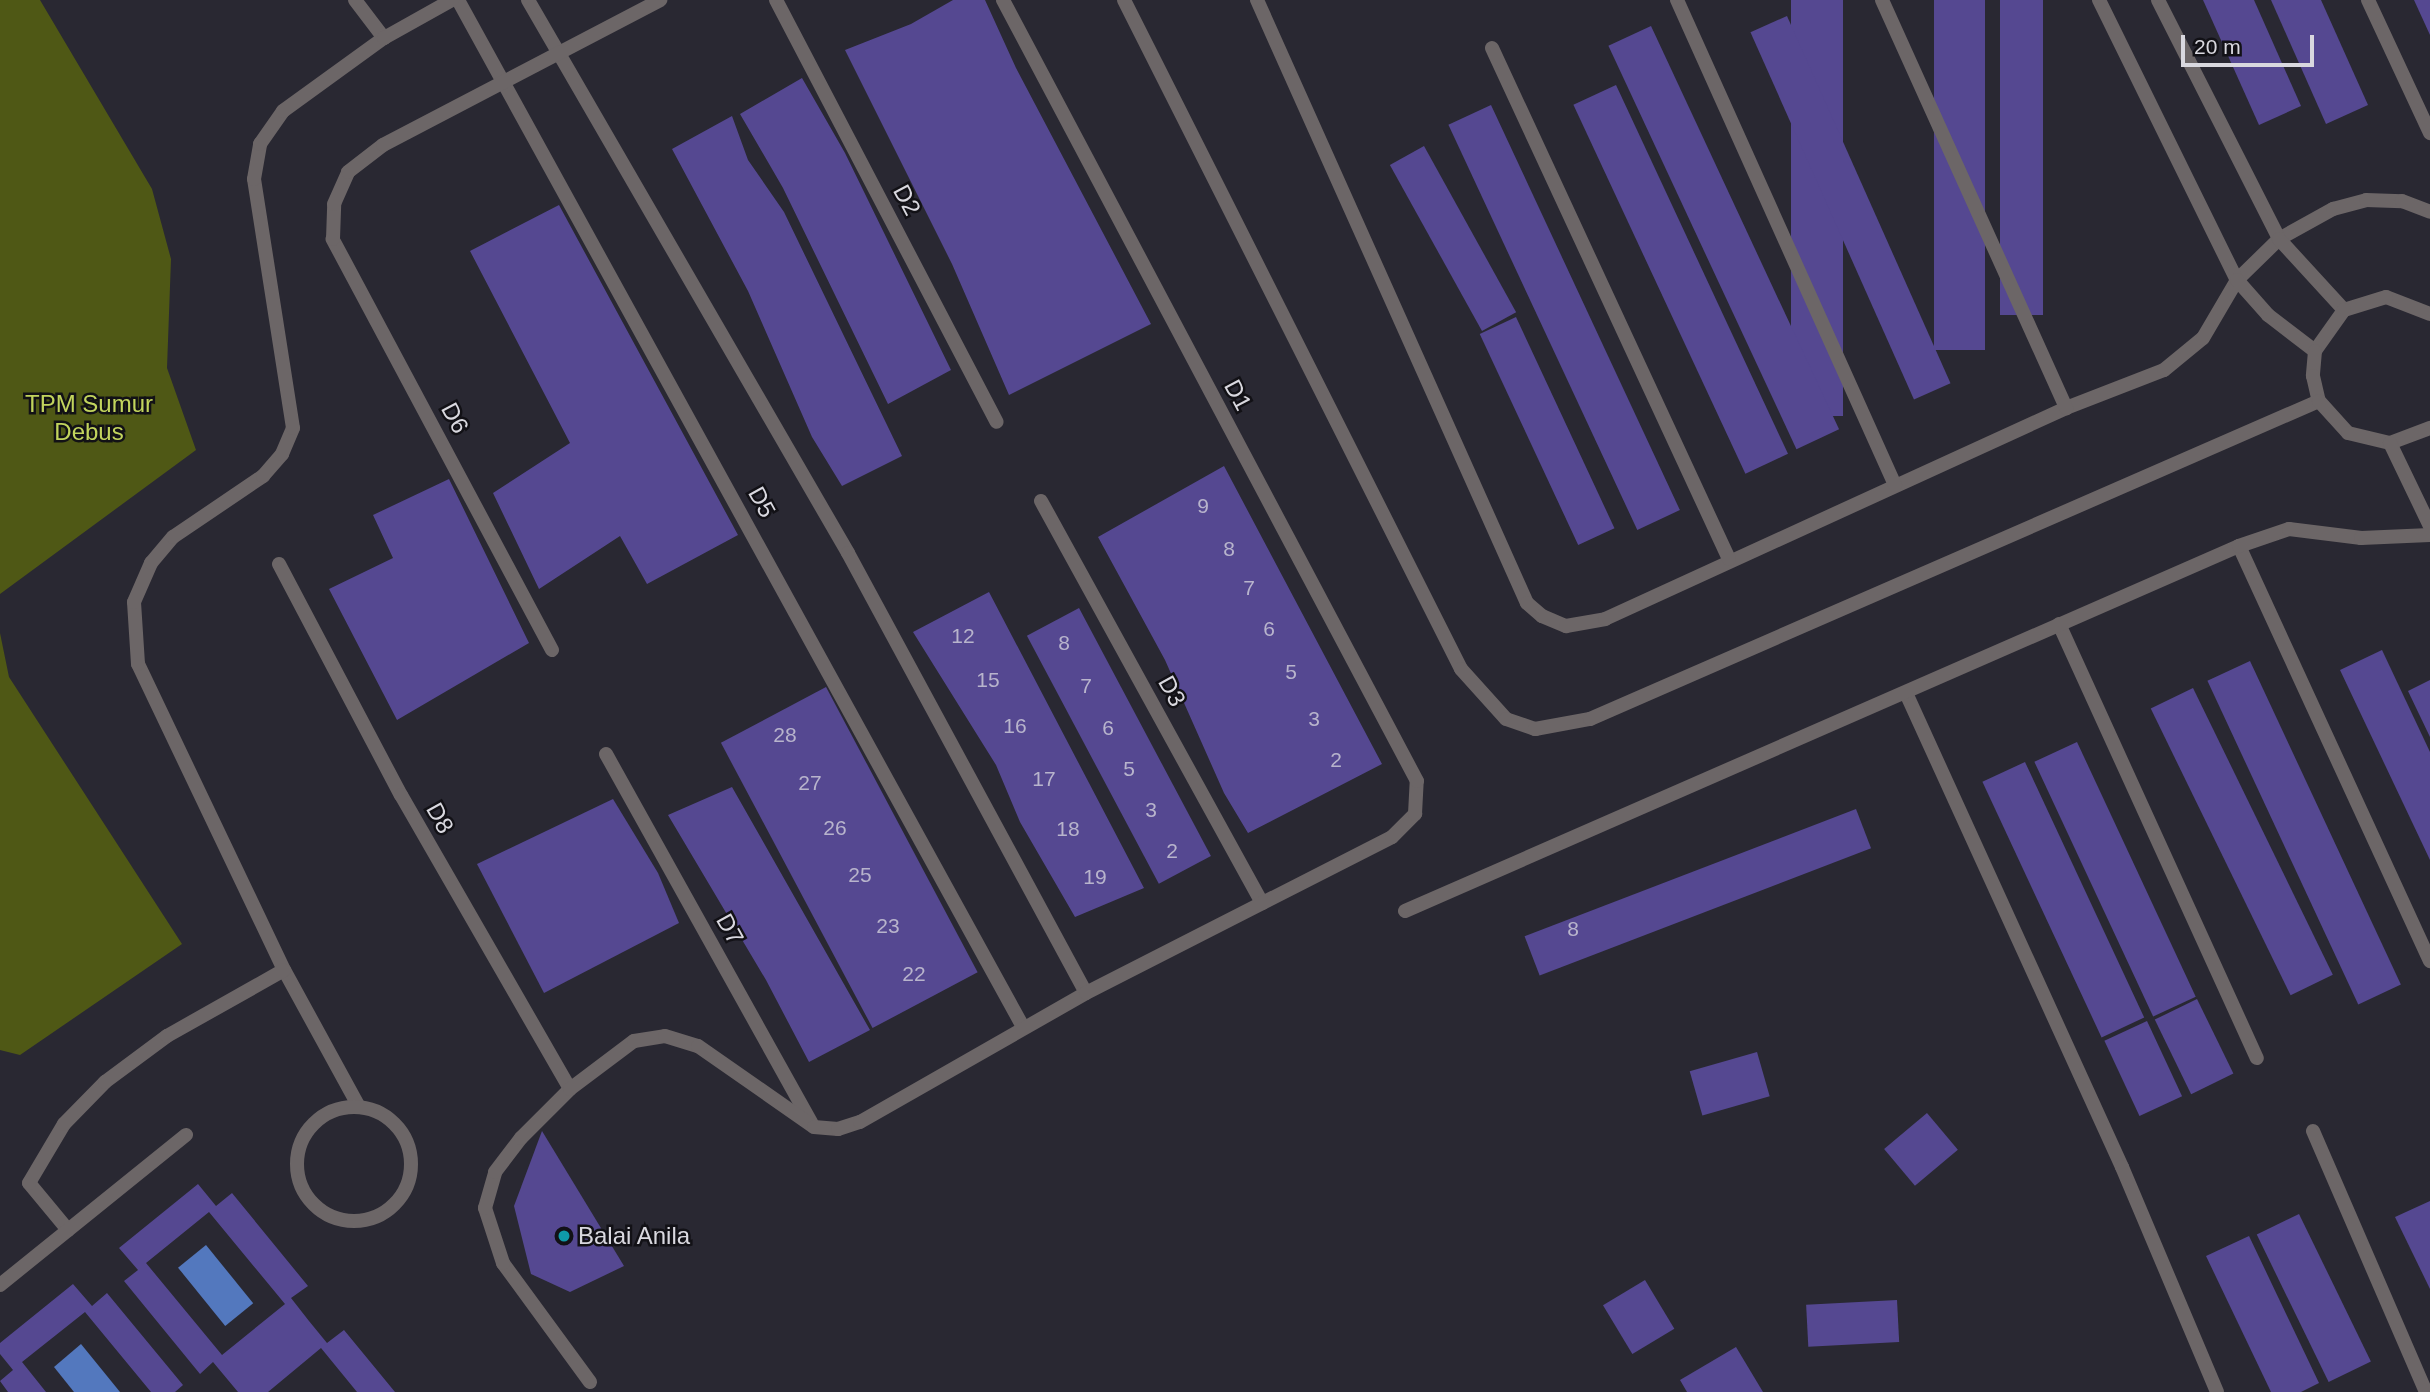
<!DOCTYPE html>
<html>
<head>
<meta charset="utf-8">
<style>
	body { margin:0 }
	#map { position:relative; width:2430px; height:1392px; overflow:hidden; background:#292832; font-family:Helvetica,sans-serif }
	div>[style] { position:absolute }
	.green>* { inset:0; background:#4f5815 }
	.water>* { inset:0; background:#5378be; transform-origin:0 0 }
	.building>* { inset:0; background:#554891; transform-origin:0 0 }
	.street>* { height:14px; margin:-7px; padding:0 7px; transform-origin:7px; border-radius:7px; background:#6c6667 }
	.street>.ring { margin:-7px; padding:0; box-sizing:content-box; background:none; border:14px solid #6c6667; border-radius:50% }
	.dots>* { width:19px; height:19px; translate:-50% -50%; box-sizing:border-box; border:4px solid #121116; border-radius:50% }
	span { translate:-50% -50%; white-space:nowrap; text-align:center; line-height:1.15; -webkit-text-stroke:5px #121116; paint-order:stroke }
	.number-label { font-size:21px; color:#b8b4cc }
	.number-label span { -webkit-text-stroke-width:0 }
	.street-label { font-size:24px; color:#d9d8df }
	.park-label { font-size:24px; color:#c2d45d }
	.poi-label { font-size:24px; color:#d9d8df }
	.left { translate:0 -50%; text-align:left }
	.scale { position:absolute; left:2181px; top:35px; width:133px; height:32px; box-sizing:border-box; border:4px solid #d9d8df; border-top:0; padding-left:9px; font-size:21px; line-height:24px; white-space:nowrap; color:#d9d8df; -webkit-text-stroke:5px #121116; paint-order:stroke }
</style>
</head>
<body>
<div id="map">
	<div class="green">
		<div style="clip-path:polygon(0 0,40px 0,152px 189px,171px 259px,167px 368px,196px 450px,0 594px)"></div>
		<div style="clip-path:polygon(0 633px,9px 677px,182px 944px,20px 1055px,0 1050px)"></div>
	</div>
	<div class="water">
		<div style="left:206px;top:1245px;width:75px;height:36px;rotate:51deg"></div>
		<div style="clip-path:polygon(81px 1344px,120px 1392px,74px 1392px,54px 1367px)"></div>
	</div>
	<div class="building">
		<div style="clip-path:polygon(953px 0,985px 0,1016px 68px,1151px 324px,1009px 395px,952px 264px,845px 50px,911px 24px)"></div>
		<div style="left:1791px;top:0;width:52px;height:416px"></div>
		<div style="left:1934px;top:0;width:51px;height:350px"></div>
		<div style="left:2000px;top:0;width:43px;height:315px"></div>
		<div style="clip-path:polygon(2203px 0,2254px 0,2301px 106px,2259px 125px)"></div>
		<div style="clip-path:polygon(2271px 0,2321px 0,2368px 105px,2326px 124px)"></div>
		<div style="clip-path:polygon(2414px 0,2430px 0,2430px 35px)"></div>
		<div style="left:1787px;top:16px;width:402px;height:40px;rotate:66deg"></div>
		<div style="left:1651px;top:26px;width:445px;height:47px;rotate:65deg"></div>
		<div style="clip-path:polygon(802px 78px,845px 153px,951px 370px,888px 404px,783px 188px,740px 114px)"></div>
		<div style="left:1616px;top:85px;width:407px;height:47px;rotate:65deg"></div>
		<div style="left:1491px;top:105px;width:447px;height:47px;rotate:65deg"></div>
		<div style="clip-path:polygon(732px 116px,748px 160px,784px 212px,902px 456px,842px 486px,812px 437px,748px 291px,672px 149px)"></div>
		<div style="left:1424px;top:146px;width:190px;height:39px;rotate:61deg"></div>
		<div style="clip-path:polygon(559px 205px,738px 535px,647px 584px,620px 536px,539px 589px,493px 493px,570px 443px,470px 251px)"></div>
		<div style="left:1516px;top:317px;width:233px;height:40px;rotate:65deg"></div>
		<div style="clip-path:polygon(1224px 466px,1382px 764px,1248px 833px,1224px 793px,1165px 660px,1098px 537px)"></div>
		<div style="clip-path:polygon(449px 479px,529px 643px,397px 720px,329px 589px,393px 558px,373px 515px)"></div>
		<div style="clip-path:polygon(989px 592px,1144px 888px,1075px 917px,1020px 822px,996px 765px,913px 632px)"></div>
		<div style="left:1079px;top:608px;width:281px;height:59px;rotate:62deg"></div>
		<div style="clip-path:polygon(2382px 650px,2430px 752px,2430px 860px,2340px 670px)"></div>
		<div style="left:2250px;top:661px;width:357px;height:47px;rotate:65deg"></div>
		<div style="clip-path:polygon(2430px 680px,2430px 737px,2408px 691px)"></div>
		<div style="left:826px;top:687px;width:323px;height:119px;rotate:62deg"></div>
		<div style="left:2193px;top:688px;width:319px;height:47px;rotate:64deg"></div>
		<div style="left:2077px;top:742px;width:281px;height:47px;rotate:65deg"></div>
		<div style="left:2025px;top:762px;width:282px;height:47px;rotate:65deg"></div>
		<div style="clip-path:polygon(732px 787px,870px 1030px,809px 1062px,766px 980px,668px 815px)"></div>
		<div style="clip-path:polygon(613px 799px,658px 873px,679px 923px,544px 993px,477px 864px)"></div>
		<div style="left:1856px;top:809px;width:42px;height:355px;rotate:69deg"></div>
		<div style="left:2197px;top:999px;width:83px;height:47px;rotate:64deg"></div>
		<div style="left:2147px;top:1021px;width:83px;height:47px;rotate:65deg"></div>
		<div style="left:1757px;top:1052px;width:46px;height:70px;rotate:74deg"></div>
		<div style="left:1927px;top:1113px;width:48px;height:56px;rotate:50deg"></div>
		<div style="clip-path:polygon(542px 1131px,624px 1266px,570px 1292px,531px 1274px,514px 1206px)"></div>
		<div style="clip-path:polygon(evenodd,198px 1184px,216px 1206px,232px 1193px,308px 1286px,291px 1298px,309px 1321px,327px 1343px,344px 1330px,395px 1392px,357px 1392px,321px 1348px,268px 1392px,238px 1392px,213px 1362px,200px 1374px,124px 1281px,138px 1270px,119px 1248px,198px 1184px,209px 1212px,285px 1304px,222px 1355px,146px 1263px,209px 1212px)"></div>
		<div style="clip-path:polygon(2430px 1201px,2430px 1289px,2395px 1217px)"></div>
		<div style="left:2299px;top:1214px;width:164px;height:47px;rotate:64deg"></div>
		<div style="clip-path:polygon(2249px 1236px,2319px 1383px,2301px 1392px,2271px 1392px,2206px 1256px)"></div>
		<div style="left:1645px;top:1280px;width:57px;height:49px;rotate:59deg"></div>
		<div style="clip-path:polygon(73px 1284px,92px 1306px,107px 1293px,183px 1385px,175px 1392px,151px 1392px,85px 1312px,22px 1362px,46px 1392px,8px 1392px,0 1381px,13px 1370px,0 1354px,0 1343px)"></div>
		<div style="left:1897px;top:1300px;width:42px;height:91px;rotate:87deg"></div>
		<div style="clip-path:polygon(1736px 1347px,1763px 1392px,1687px 1392px,1680px 1380px)"></div>
	</div>
	<div class="street">
		<div style="left:355px;top:0;width:48px;rotate:52.7deg"></div>
		<div style="left:458px;top:0;width:1172px;rotate:61.18deg"></div>
		<div style="left:528px;top:0;width:639px;rotate:59.94deg"></div>
		<div style="left:848px;top:553px;width:500px;rotate:61.59deg"></div>
		<div style="left:776px;top:0;width:476px;rotate:62.4deg"></div>
		<div style="left:1124px;top:0;width:749px;rotate:63.26deg"></div>
		<div style="left:1461px;top:669px;width:67px;rotate:48deg"></div>
		<div style="left:1506px;top:719px;width:31px;rotate:19deg"></div>
		<div style="left:1535px;top:729px;width:56px;rotate:-10.3deg"></div>
		<div style="left:1590px;top:719px;width:795px;rotate:-23.57deg"></div>
		<div style="left:1257px;top:0;width:661px;rotate:65.88deg"></div>
		<div style="left:1527px;top:603px;width:20px;rotate:41deg"></div>
		<div style="left:1542px;top:616px;width:26px;rotate:23deg"></div>
		<div style="left:1566px;top:626px;width:40px;rotate:-10deg"></div>
		<div style="left:1605px;top:619px;width:507px;rotate:-24.59deg"></div>
		<div style="left:2066px;top:408px;width:105px;rotate:-21.2deg"></div>
		<div style="left:2164px;top:370px;width:50px;rotate:-39.4deg"></div>
		<div style="left:2203px;top:338px;width:67px;rotate:-59.6deg"></div>
		<div style="left:2237px;top:280px;width:59px;rotate:-44.3deg"></div>
		<div style="left:2279px;top:239px;width:62px;rotate:-29.1deg"></div>
		<div style="left:2333px;top:209px;width:34px;rotate:-15deg"></div>
		<div style="left:2366px;top:200px;width:36px;rotate:2deg"></div>
		<div style="left:2402px;top:201px;width:30px;rotate:21deg"></div>
		<div style="left:1677px;top:0;width:532px;rotate:65.8deg"></div>
		<div style="left:1882px;top:0;width:448px;rotate:65.7deg"></div>
		<div style="left:2099px;top:0;width:312px;rotate:63.8deg"></div>
		<div style="left:2237px;top:280px;width:47px;rotate:48.5deg"></div>
		<div style="left:2268px;top:315px;width:59px;rotate:37.5deg"></div>
		<div style="left:2158px;top:0;width:268px;rotate:63.1deg"></div>
		<div style="left:2279px;top:239px;width:96px;rotate:47.5deg"></div>
		<div style="left:2368px;top:0;width:147px;rotate:65deg"></div>
		<div style="left:1492px;top:48px;width:563px;rotate:65.12deg"></div>
		<div style="left:2430px;top:314px;width:47px;rotate:-158.9deg"></div>
		<div style="left:2386px;top:297px;width:44px;rotate:162.8deg"></div>
		<div style="left:2344px;top:310px;width:50px;rotate:125.3deg"></div>
		<div style="left:2315px;top:351px;width:25px;rotate:95deg"></div>
		<div style="left:2313px;top:376px;width:26px;rotate:77deg"></div>
		<div style="left:2319px;top:401px;width:43px;rotate:47.8deg"></div>
		<div style="left:2348px;top:433px;width:43px;rotate:13.4deg"></div>
		<div style="left:2390px;top:443px;width:43px;rotate:-20.6deg"></div>
		<div style="left:2390px;top:443px;width:92px;rotate:64.3deg"></div>
		<div style="left:1041px;top:501px;width:459px;rotate:61.2deg"></div>
		<div style="left:2239px;top:546px;width:457px;rotate:65.3deg"></div>
		<div style="left:279px;top:564px;width:261px;rotate:62.2deg"></div>
		<div style="left:401px;top:795px;width:339px;rotate:60.1deg"></div>
		<div style="left:2059px;top:624px;width:477px;rotate:65.5deg"></div>
		<div style="left:552px;top:650px;width:466px;rotate:-118.1deg"></div>
		<div style="left:333px;top:239px;width:35px;rotate:-88deg"></div>
		<div style="left:334px;top:204px;width:35px;rotate:-66deg"></div>
		<div style="left:348px;top:172px;width:44px;rotate:-37.6deg"></div>
		<div style="left:383px;top:145px;width:313px;rotate:-27.6deg"></div>
		<div style="left:1906px;top:693px;width:521px;rotate:65.5deg"></div>
		<div style="left:2122px;top:1167px;width:244px;rotate:67.1deg"></div>
		<div style="left:606px;top:754px;width:422px;rotate:60.9deg"></div>
		<div style="left:1405px;top:911px;width:910px;rotate:-23.64deg"></div>
		<div style="left:2239px;top:546px;width:53px;rotate:-18.8deg"></div>
		<div style="left:2289px;top:529px;width:73px;rotate:7.1deg"></div>
		<div style="left:2361px;top:538px;width:69px;rotate:-2.5deg"></div>
		<div style="left:358px;top:1105px;width:154px;rotate:-118.7deg"></div>
		<div style="left:284px;top:970px;width:339px;rotate:-115.5deg"></div>
		<div style="left:138px;top:664px;width:62px;rotate:-93.7deg"></div>
		<div style="left:134px;top:602px;width:43px;rotate:-66.4deg"></div>
		<div style="left:151px;top:563px;width:34px;rotate:-50deg"></div>
		<div style="left:173px;top:537px;width:109px;rotate:-34.1deg"></div>
		<div style="left:263px;top:476px;width:29px;rotate:-49deg"></div>
		<div style="left:282px;top:454px;width:28px;rotate:-67deg"></div>
		<div style="left:293px;top:428px;width:252px;rotate:-98.9deg"></div>
		<div style="left:254px;top:179px;width:36px;rotate:-80deg"></div>
		<div style="left:260px;top:144px;width:40px;rotate:-55.1deg"></div>
		<div style="left:283px;top:111px;width:125px;rotate:-35.9deg"></div>
		<div style="left:384px;top:38px;width:78px;rotate:-29.2deg"></div>
		<div class="ring" style="left:297px;top:1107px;width:100px;height:100px"></div>
		<div style="left:2313px;top:1131px;width:284px;rotate:66.6deg"></div>
		<div style="left:68px;top:1230px;width:61px;rotate:-129.7deg"></div>
		<div style="left:29px;top:1183px;width:69px;rotate:-59.3deg"></div>
		<div style="left:64px;top:1124px;width:59px;rotate:-45.7deg"></div>
		<div style="left:105px;top:1082px;width:77px;rotate:-36.6deg"></div>
		<div style="left:167px;top:1036px;width:134px;rotate:-29.4deg"></div>
		<div style="left:0;top:1285px;width:239px;rotate:-38.9deg"></div>
		<div style="left:590px;top:1382px;width:147px;rotate:-126.2deg"></div>
		<div style="left:503px;top:1263px;width:58px;rotate:-108.1deg"></div>
		<div style="left:485px;top:1208px;width:37px;rotate:-74deg"></div>
		<div style="left:495px;top:1172px;width:43px;rotate:-52.6deg"></div>
		<div style="left:521px;top:1138px;width:69px;rotate:-45deg"></div>
		<div style="left:570px;top:1089px;width:80px;rotate:-36.9deg"></div>
		<div style="left:634px;top:1041px;width:31px;rotate:-9deg"></div>
		<div style="left:665px;top:1036px;width:34px;rotate:17deg"></div>
		<div style="left:698px;top:1046px;width:141px;rotate:34.9deg"></div>
		<div style="left:814px;top:1127px;width:24px;rotate:5deg"></div>
		<div style="left:838px;top:1129px;width:23px;rotate:-18deg"></div>
		<div style="left:860px;top:1122px;width:260px;rotate:-29.7deg"></div>
		<div style="left:1086px;top:993px;width:343px;rotate:-27deg"></div>
		<div style="left:1392px;top:837px;width:33px;rotate:-45deg"></div>
		<div style="left:1415px;top:814px;width:33px;rotate:-87deg"></div>
		<div style="left:1417px;top:781px;width:884px;rotate:-117.93deg"></div>
	</div>
	<div class="dots">
		<div style="left:564px;top:1236px;background:#0f9aa8"></div>
	</div>
	<div class="number-label">
		<span style="left:1203px;top:506px">9</span>
		<span style="left:1229px;top:549px">8</span>
		<span style="left:1249px;top:588px">7</span>
		<span style="left:1269px;top:629px">6</span>
		<span style="left:963px;top:636px">12</span>
		<span style="left:1064px;top:643px">8</span>
		<span style="left:1291px;top:672px">5</span>
		<span style="left:988px;top:680px">15</span>
		<span style="left:1086px;top:686px">7</span>
		<span style="left:1314px;top:719px">3</span>
		<span style="left:1015px;top:726px">16</span>
		<span style="left:1108px;top:728px">6</span>
		<span style="left:785px;top:735px">28</span>
		<span style="left:1336px;top:760px">2</span>
		<span style="left:1129px;top:769px">5</span>
		<span style="left:1044px;top:779px">17</span>
		<span style="left:810px;top:783px">27</span>
		<span style="left:1151px;top:810px">3</span>
		<span style="left:835px;top:828px">26</span>
		<span style="left:1068px;top:829px">18</span>
		<span style="left:1172px;top:851px">2</span>
		<span style="left:860px;top:875px">25</span>
		<span style="left:1095px;top:877px">19</span>
		<span style="left:888px;top:926px">23</span>
		<span style="left:1573px;top:929px">8</span>
		<span style="left:914px;top:974px">22</span>
	</div>
	<div class="street-label">
		<span style="left:907px;top:200px;rotate:62deg">D2</span>
		<span style="left:1238px;top:395px;rotate:62deg">D1</span>
		<span style="left:455px;top:418px;rotate:62deg">D6</span>
		<span style="left:762px;top:502px;rotate:61deg">D5</span>
		<span style="left:1172px;top:691px;rotate:61deg">D3</span>
		<span style="left:440px;top:818px;rotate:61deg">D8</span>
		<span style="left:730px;top:929px;rotate:61deg">D7</span>
	</div>
	<div class="park-label">
		<span style="left:89px;top:418px">TPM Sumur<br>Debus</span>
	</div>
	<div class="poi-label">
		<span class="left" style="left:578px;top:1236px">Balai Anila</span>
	</div>
	<div class="scale">20 m</div>
</div>
</body>
</html>
